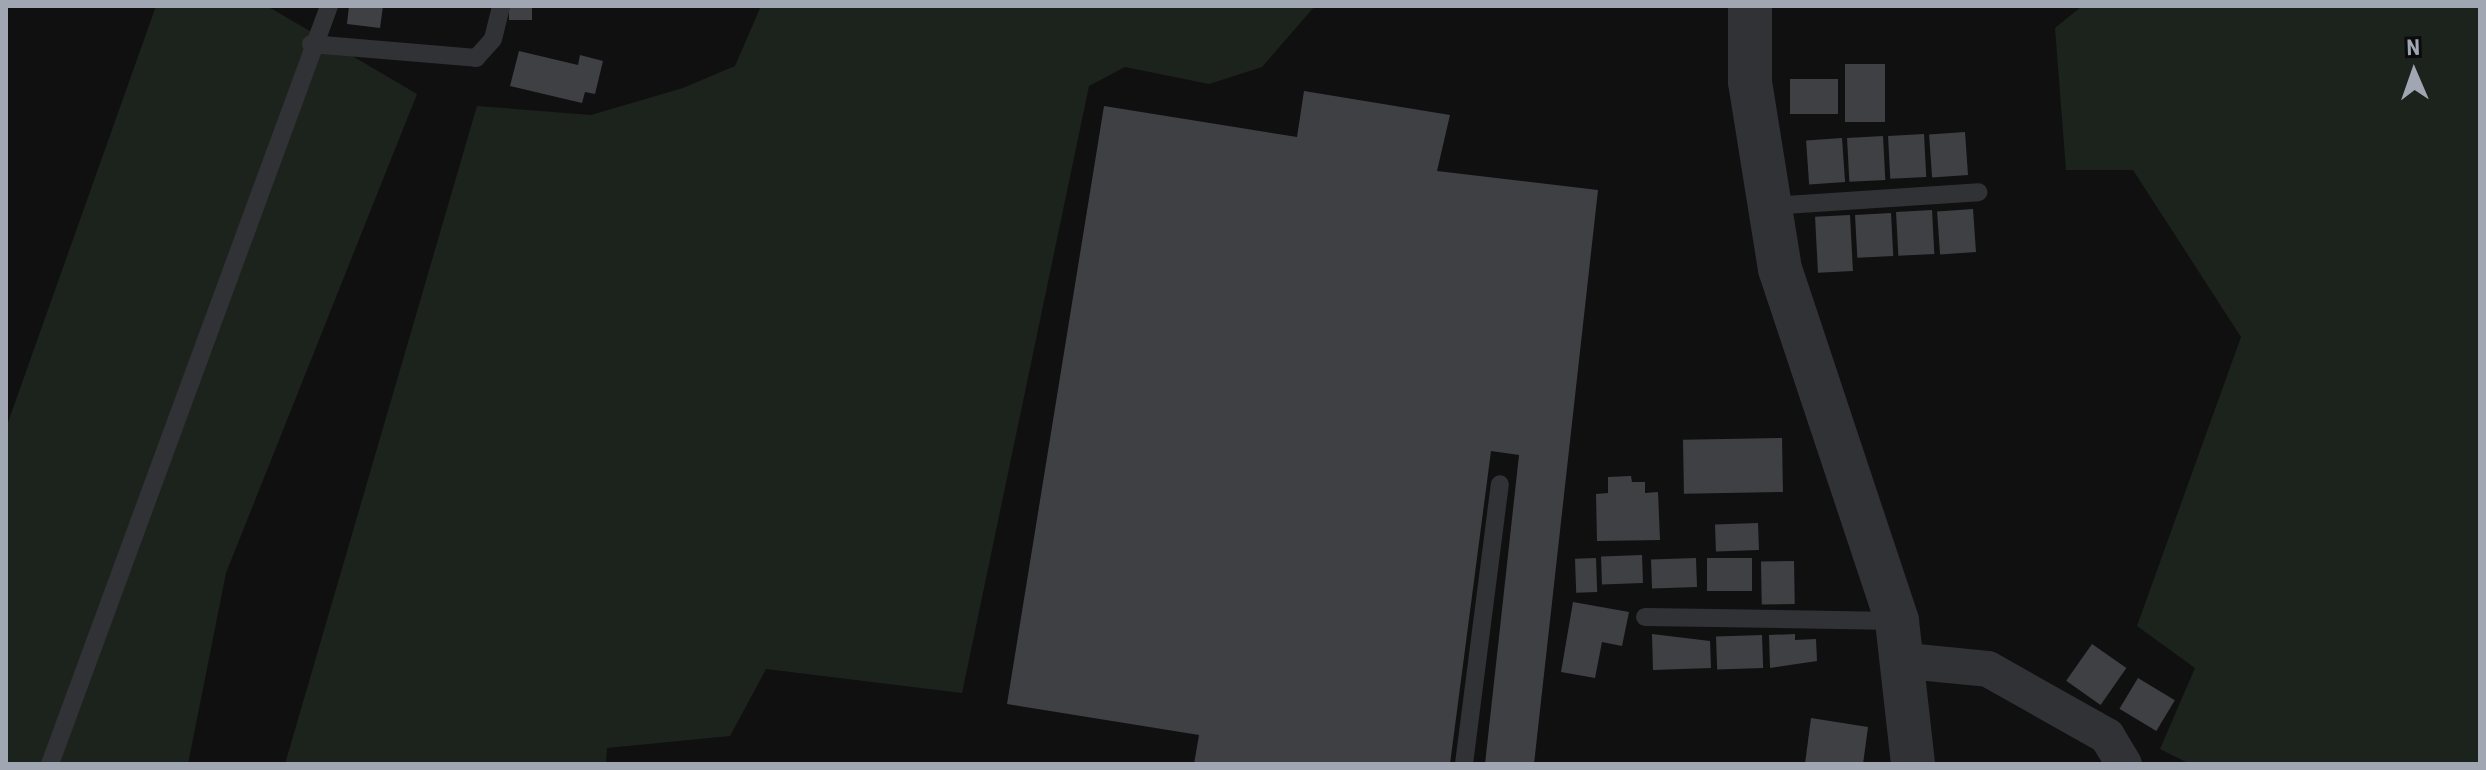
<!DOCTYPE html>
<html>
<head>
<meta charset="utf-8">
<style>
	body { margin:0 }
	#map { position:relative; width:2486px; height:770px; overflow:hidden; background:#101011; font-family:"Roboto Condensed",sans-serif }
	div>[style] { position:absolute }
	.green>* { inset:0; background:#1c231d }
	.building>* { inset:0; background:#3e4044; transform-origin:0 0 }
	.service>* { height:18px; margin:-9px; padding:0 9px; transform-origin:9px; border-radius:9px; background:#313236 }
	.minor>* { height:36px; margin:-18px; padding:0 18px; transform-origin:18px; border-radius:18px; background:#313236 }
	.tertiary>* { height:44px; margin:-22px; padding:0 22px; transform-origin:22px; border-radius:22px; background:#313236 }
	span { translate:-50% -50%; white-space:nowrap; text-align:center; line-height:1.15; -webkit-text-stroke:6px #0b0b0c; paint-order:stroke }
	.frame { position:absolute; inset:0; border:8px solid #a1a7b2; pointer-events:none }
	.north { position:absolute; left:2374px; top:32px; width:80px; height:80px; -webkit-text-stroke:6px #0b0b0c; paint-order:stroke; rotate:358deg; font-size:22px; font-weight:700; line-height:32px; text-align:center; color:#a1a7b2 }
	.north::after { content:''; display:block; margin:auto; width:28px; height:36px; background:#a1a7b2; clip-path:polygon(50% 0,100% 100%,50% 72%,0 100%) }
</style>
</head>
<body>
<div id="map">
	<div class="green">
		<div style="clip-path:polygon(156px 6px,267px 6px,417px 94px,226px 573px,188px 764px,6px 764px,6px 428px)"></div>
		<div style="clip-path:polygon(761px 6px,1315px 6px,1262px 67px,1209px 84px,1125px 67px,1089px 86px,962px 693px,766px 669px,730px 736px,607px 748px,606px 764px,285px 764px,477px 106px,591px 115px,683px 88px,735px 66px)"></div>
		<div style="clip-path:polygon(2082px 6px,2480px 6px,2480px 764px,2190px 764px,2160px 749px,2195px 668px,2137px 626px,2241px 337px,2133px 170px,2066px 170px,2055px 28px)"></div>
	</div>
	<div class="building">
		<div style="clip-path:polygon(349px 6px,383px 6px,380px 28px,347px 24px)"></div>
		<div style="left:509px;top:6px;width:23px;height:14px"></div>
		<div style="clip-path:polygon(519px 51px,578px 65px,580px 55px,603px 61px,595px 94px,585px 92px,582px 103px,510px 86px)"></div>
		<div style="left:1885px;top:64px;width:58px;height:40px;rotate:90deg"></div>
		<div style="left:1838px;top:79px;width:35px;height:48px;rotate:90deg"></div>
		<div style="clip-path:polygon(1304px 91px,1450px 115px,1437px 171px,1598px 190px,1534px 764px,1485px 764px,1519px 455px,1491px 451px,1450px 764px,1194px 764px,1199px 735px,1007px 704px,1104px 106px,1297px 137px)"></div>
		<div style="left:1965px;top:132px;width:43px;height:36px;rotate:86deg"></div>
		<div style="left:1924px;top:134px;width:43px;height:36px;rotate:87deg"></div>
		<div style="left:1883px;top:136px;width:44px;height:36px;rotate:87deg"></div>
		<div style="left:1842px;top:138px;width:44px;height:36px;rotate:86deg"></div>
		<div style="left:1973px;top:209px;width:43px;height:36px;rotate:86deg"></div>
		<div style="left:1932px;top:210px;width:44px;height:36px;rotate:87deg"></div>
		<div style="left:1891px;top:213px;width:43px;height:36px;rotate:87deg"></div>
		<div style="left:1850px;top:215px;width:56px;height:35px;rotate:87deg"></div>
		<div style="left:1782px;top:438px;width:54px;height:99px;rotate:89deg"></div>
		<div style="clip-path:polygon(1631px 476px,1632px 482px,1645px 482px,1645px 493px,1658px 492px,1660px 540px,1597px 541px,1596px 494px,1608px 493px,1608px 477px)"></div>
		<div style="left:1758px;top:523px;width:27px;height:43px;rotate:88deg"></div>
		<div style="left:1642px;top:555px;width:28px;height:41px;rotate:88deg"></div>
		<div style="left:1596px;top:558px;width:34px;height:21px;rotate:88deg"></div>
		<div style="left:1696px;top:558px;width:29px;height:45px;rotate:88deg"></div>
		<div style="left:1752px;top:558px;width:33px;height:45px;rotate:90deg"></div>
		<div style="left:1794px;top:561px;width:43px;height:33px;rotate:89deg"></div>
		<div style="clip-path:polygon(1573px 602px,1629px 612px,1622px 646px,1602px 642px,1595px 678px,1561px 672px)"></div>
		<div style="clip-path:polygon(1652px 634px,1710px 641px,1711px 668px,1653px 670px)"></div>
		<div style="clip-path:polygon(1795px 634px,1795px 640px,1816px 639px,1817px 661px,1770px 668px,1769px 635px)"></div>
		<div style="left:1762px;top:635px;width:33px;height:46px;rotate:88deg"></div>
		<div style="left:2092px;top:644px;width:42px;height:45px;rotate:35deg"></div>
		<div style="left:2138px;top:678px;width:43px;height:36px;rotate:31deg"></div>
		<div style="clip-path:polygon(1811px 718px,1868px 727px,1863px 764px,1805px 764px)"></div>
	</div>
	<div class="service">
		<div style="left:311px;top:44px;width:166px;rotate:4.8deg"></div>
		<div style="left:476px;top:58px;width:25px;rotate:-48deg"></div>
		<div style="left:493px;top:39px;width:34px;rotate:-76deg"></div>
		<div style="left:1770px;top:206px;width:209px;rotate:-3.8deg"></div>
		<div style="left:1645px;top:617px;width:252px;rotate:0.9deg"></div>
		<div style="left:50px;top:764px;width:808px;rotate:-69.79deg"></div>
		<div style="left:1464px;top:764px;width:282px;rotate:-82.7deg"></div>
	</div>
	<div class="minor">
		<div style="left:1907px;top:661px;width:81px;rotate:5.6deg"></div>
		<div style="left:1988px;top:669px;width:137px;rotate:29.4deg"></div>
		<div style="left:2107px;top:736px;width:33px;rotate:59deg"></div>
	</div>
	<div class="tertiary">
		<div style="left:1750px;top:6px;width:76px;rotate:90deg"></div>
		<div style="left:1750px;top:82px;width:189px;rotate:80.9deg"></div>
		<div style="left:1780px;top:269px;width:371px;rotate:71.6deg"></div>
		<div style="left:1897px;top:621px;width:144px;rotate:83.6deg"></div>
	</div>
	<div class="frame"></div>
	<div class="north">N</div>
</div>
</body>
</html>
